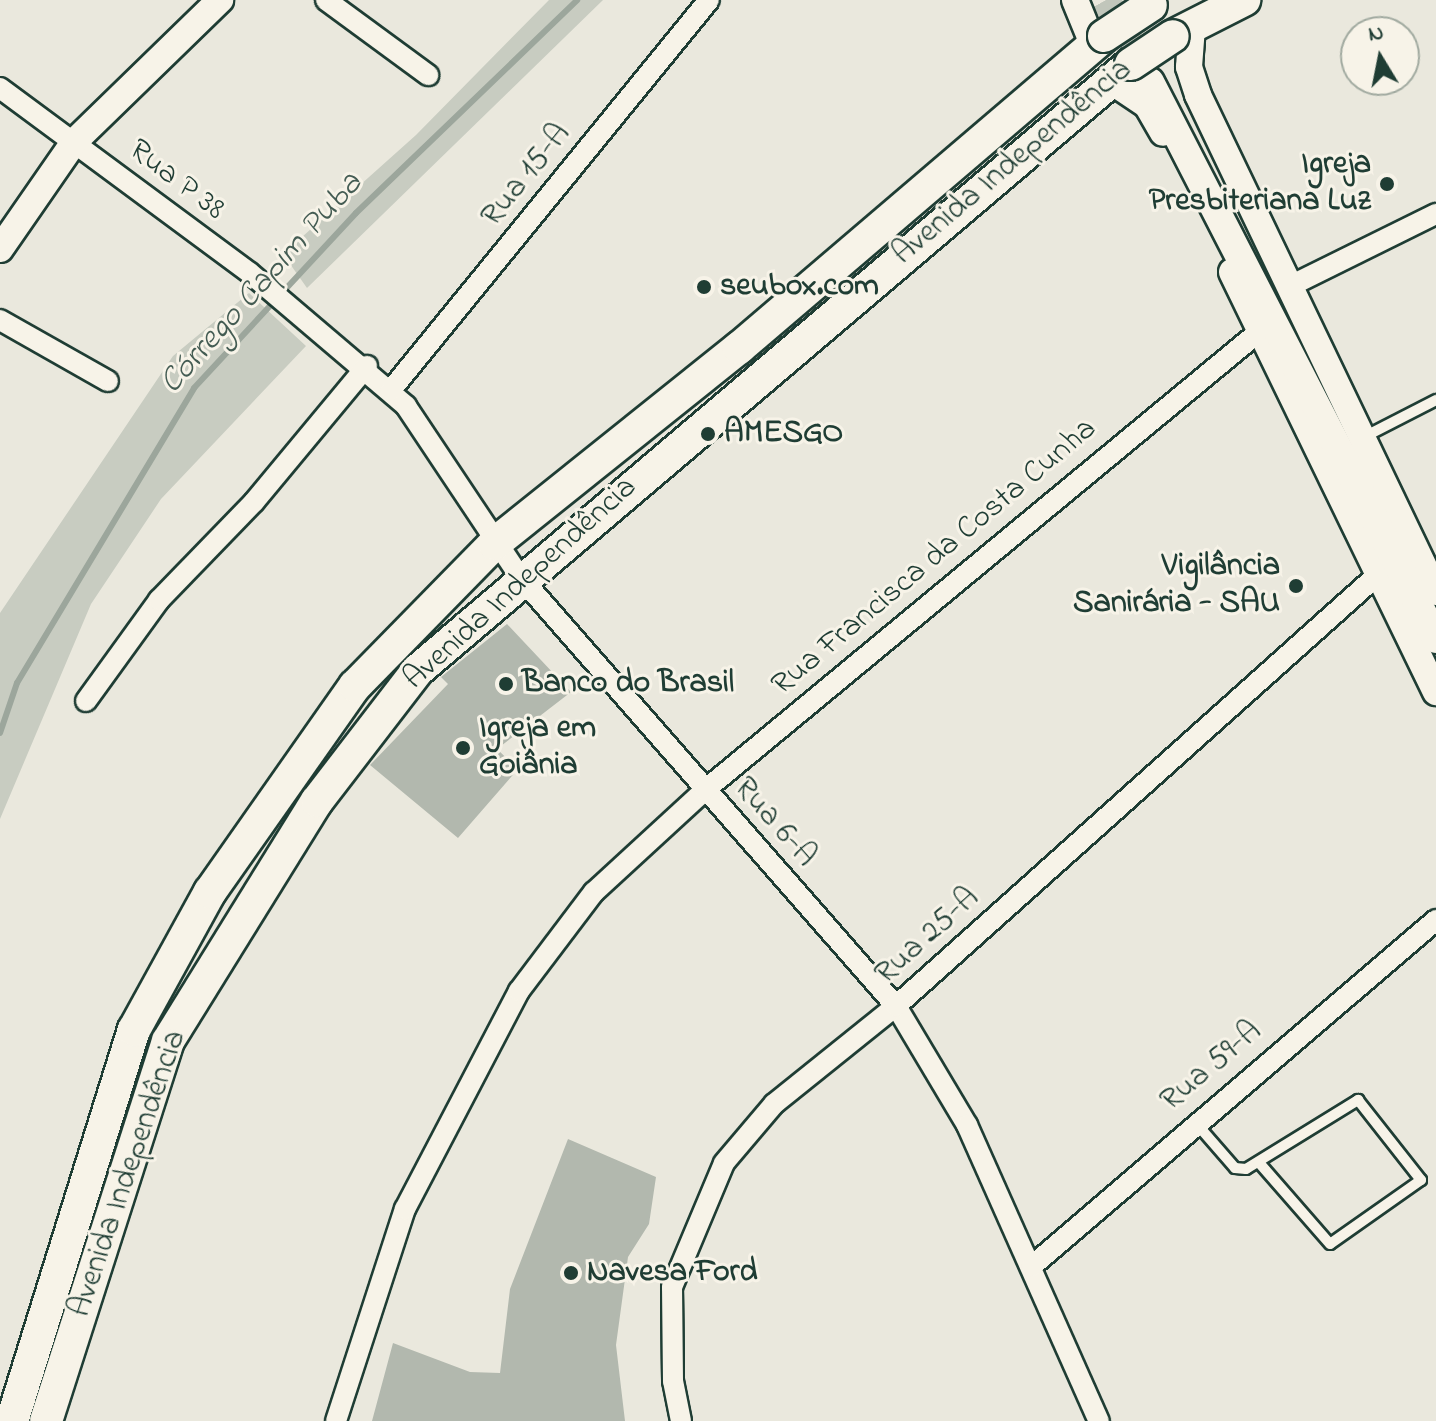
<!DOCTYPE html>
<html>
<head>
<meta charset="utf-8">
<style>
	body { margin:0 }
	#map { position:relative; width:1436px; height:1421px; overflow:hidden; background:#eae8dd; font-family:"Indie Flower",sans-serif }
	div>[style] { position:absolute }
	.green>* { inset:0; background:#c8ccc1 }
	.stream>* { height:6px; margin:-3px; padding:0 3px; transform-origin:3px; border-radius:3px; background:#9ca69c }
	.building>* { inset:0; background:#b2b8ae }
	.secondary-tunnel>* { height:28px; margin-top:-14px; transform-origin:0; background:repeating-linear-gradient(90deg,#c1c6bb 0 28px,transparent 0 42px) }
	.roads { filter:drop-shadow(2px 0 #1f3d34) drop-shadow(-2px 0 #1f3d34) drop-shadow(0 2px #1f3d34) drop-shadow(0 -2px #1f3d34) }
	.service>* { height:10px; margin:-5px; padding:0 5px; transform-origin:5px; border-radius:5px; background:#f7f3e8 }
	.minor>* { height:20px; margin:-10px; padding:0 10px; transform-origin:10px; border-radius:10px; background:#f7f3e8 }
	.tertiary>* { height:26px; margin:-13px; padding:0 13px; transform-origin:13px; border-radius:13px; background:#f7f3e8 }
	.secondary>* { height:28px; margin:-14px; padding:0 14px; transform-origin:14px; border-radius:14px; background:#f7f3e8 }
	.primary>* { height:32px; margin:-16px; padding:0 16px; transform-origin:16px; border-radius:16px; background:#f7f3e8 }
	.bridges { filter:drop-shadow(2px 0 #1f3d34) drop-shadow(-2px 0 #1f3d34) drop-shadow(0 2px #1f3d34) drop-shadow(0 -2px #1f3d34) }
	.primary-bridge>* { height:32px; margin:-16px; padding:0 16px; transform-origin:16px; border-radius:16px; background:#f7f3e8 }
	.dots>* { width:22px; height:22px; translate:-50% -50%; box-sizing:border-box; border:4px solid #f7f3e8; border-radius:50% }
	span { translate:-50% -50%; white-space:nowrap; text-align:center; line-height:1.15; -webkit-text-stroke:6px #f7f3e8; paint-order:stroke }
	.street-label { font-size:32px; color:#1f3d34 }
	.poi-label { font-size:32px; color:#1f3d34; font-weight:700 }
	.right { translate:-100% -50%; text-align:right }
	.left { translate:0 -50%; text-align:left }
	.water-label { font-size:34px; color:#445c53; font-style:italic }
	.north { position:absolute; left:1340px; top:16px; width:80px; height:80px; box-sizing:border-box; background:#f7f3e8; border:2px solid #a1aaa0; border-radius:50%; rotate:350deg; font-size:22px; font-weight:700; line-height:32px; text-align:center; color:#1f3d34 }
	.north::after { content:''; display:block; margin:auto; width:28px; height:36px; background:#1f3d34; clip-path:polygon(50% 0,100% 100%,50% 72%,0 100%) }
</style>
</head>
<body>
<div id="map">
	<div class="green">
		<div style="clip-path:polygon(549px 0,603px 0,307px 288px,283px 254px,416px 135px)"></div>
		<div style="clip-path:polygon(249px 293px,306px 346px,161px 499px,91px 604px,0 819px,0 613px,173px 356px)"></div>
	</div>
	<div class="stream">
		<div style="left:0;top:733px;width:53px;rotate:-71.2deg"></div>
		<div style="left:17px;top:683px;width:344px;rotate:-59deg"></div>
		<div style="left:194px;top:388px;width:238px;rotate:-47.2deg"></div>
		<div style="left:356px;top:213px;width:307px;rotate:-43.9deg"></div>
	</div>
	<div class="building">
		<div style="clip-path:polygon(507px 624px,571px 692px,497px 749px,518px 769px,458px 838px,370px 765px,448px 684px,441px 677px)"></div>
		<div style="clip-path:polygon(568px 1139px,656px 1177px,649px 1224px,628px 1257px,616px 1345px,625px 1421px,372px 1421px,393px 1343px,470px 1372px,500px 1373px,510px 1289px)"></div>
	</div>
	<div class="secondary-tunnel">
		<div style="left:1106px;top:0;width:88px;rotate:61.4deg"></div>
	</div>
	<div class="roads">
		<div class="service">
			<div style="left:1364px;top:437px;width:81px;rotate:-27.2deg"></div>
			<div style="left:1195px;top:1122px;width:61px;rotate:49deg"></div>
			<div style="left:1235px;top:1168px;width:11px;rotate:5deg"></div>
			<div style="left:1246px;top:1169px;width:132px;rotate:-31.6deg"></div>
			<div style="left:1358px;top:1100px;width:102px;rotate:51.8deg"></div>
			<div style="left:1421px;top:1180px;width:111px;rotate:144.9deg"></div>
			<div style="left:1330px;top:1244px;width:105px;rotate:-131.1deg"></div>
		</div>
		<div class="minor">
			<div style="left:326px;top:0;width:127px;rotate:36.3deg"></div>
			<div style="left:0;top:88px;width:311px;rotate:36.5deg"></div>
			<div style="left:250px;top:273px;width:205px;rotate:40.4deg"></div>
			<div style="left:406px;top:406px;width:206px;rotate:56.3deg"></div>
			<div style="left:520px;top:577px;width:570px;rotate:48.77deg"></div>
			<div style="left:896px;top:1006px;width:139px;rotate:59.2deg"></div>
			<div style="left:967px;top:1125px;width:324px;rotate:66deg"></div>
			<div style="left:1290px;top:286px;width:163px;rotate:-26.3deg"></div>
			<div style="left:0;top:320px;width:124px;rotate:29.5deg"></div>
			<div style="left:391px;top:390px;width:503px;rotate:-50.81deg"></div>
			<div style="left:86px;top:701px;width:125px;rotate:-54.1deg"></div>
			<div style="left:159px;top:600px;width:136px;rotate:-45.9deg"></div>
			<div style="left:254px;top:502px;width:177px;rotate:-50.3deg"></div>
			<div style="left:1032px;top:1266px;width:532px;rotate:-40.58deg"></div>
			<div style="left:336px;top:1421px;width:223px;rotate:-72deg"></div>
			<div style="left:405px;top:1209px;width:246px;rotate:-62.4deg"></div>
			<div style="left:519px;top:991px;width:124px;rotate:-52.9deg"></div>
			<div style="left:594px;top:892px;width:151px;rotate:-42.6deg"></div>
			<div style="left:705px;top:790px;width:722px;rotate:-39.6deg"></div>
			<div style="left:681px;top:1421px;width:41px;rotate:-101.3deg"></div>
			<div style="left:673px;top:1381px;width:94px;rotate:-90.6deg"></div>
			<div style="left:672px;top:1287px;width:134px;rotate:-67.2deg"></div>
			<div style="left:724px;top:1163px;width:77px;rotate:-49.7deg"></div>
			<div style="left:774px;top:1104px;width:156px;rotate:-38.8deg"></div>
			<div style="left:896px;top:1006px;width:642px;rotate:-41.84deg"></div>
		</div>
		<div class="tertiary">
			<div style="left:1075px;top:0;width:48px;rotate:67.8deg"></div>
			<div style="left:1192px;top:27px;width:40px;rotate:94.3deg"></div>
			<div style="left:1189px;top:67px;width:29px;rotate:72deg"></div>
			<div style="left:1198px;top:95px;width:551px;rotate:64.41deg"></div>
			<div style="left:1111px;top:81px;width:43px;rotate:33.7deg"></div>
			<div style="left:1147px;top:105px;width:32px;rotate:60deg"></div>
			<div style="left:0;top:249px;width:130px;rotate:-55.3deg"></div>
			<div style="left:74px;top:142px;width:204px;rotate:-44.2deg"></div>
			<div style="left:1232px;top:272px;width:467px;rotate:64.1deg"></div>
		</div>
		<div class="secondary">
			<div style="left:1150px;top:82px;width:626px;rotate:62.82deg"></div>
		</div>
		<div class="primary">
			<div style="left:1173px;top:36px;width:80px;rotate:-26.9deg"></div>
			<div style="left:12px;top:1421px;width:410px;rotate:-72.7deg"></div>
			<div style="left:134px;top:1030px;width:158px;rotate:-61.2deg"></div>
			<div style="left:210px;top:892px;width:252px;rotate:-54.9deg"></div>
			<div style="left:355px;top:686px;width:199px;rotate:-45.6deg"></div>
			<div style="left:494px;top:544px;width:314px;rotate:-38.7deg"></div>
			<div style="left:739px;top:348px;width:480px;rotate:-40.5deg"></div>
			<div style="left:46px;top:1421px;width:399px;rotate:-72.2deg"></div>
			<div style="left:168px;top:1041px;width:282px;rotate:-58.2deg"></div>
			<div style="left:317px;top:801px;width:165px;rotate:-52.4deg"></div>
			<div style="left:418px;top:670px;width:936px;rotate:-40.36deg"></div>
		</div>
	</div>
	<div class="bridges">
		<div class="primary-bridge">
			<div style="left:1104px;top:36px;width:56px;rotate:-33.4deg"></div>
			<div style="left:1131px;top:64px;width:50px;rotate:-33.7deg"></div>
		</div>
	</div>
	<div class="dots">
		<div style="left:1387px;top:184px;background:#1f3d34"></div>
		<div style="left:704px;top:287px;background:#1f3d34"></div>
		<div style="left:708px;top:434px;background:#1f3d34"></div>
		<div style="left:1296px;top:586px;background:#1f3d34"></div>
		<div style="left:506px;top:684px;background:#1f3d34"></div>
		<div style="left:463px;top:748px;background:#1f3d34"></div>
		<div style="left:571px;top:1273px;background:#1f3d34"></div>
	</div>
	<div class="street-label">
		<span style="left:1013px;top:163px;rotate:-40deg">Avenida Independência</span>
		<span style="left:527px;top:176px;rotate:-51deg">Rua 15-A</span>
		<span style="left:176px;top:181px;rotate:37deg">Rua P 38</span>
		<span style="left:935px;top:558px;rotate:-40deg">Rua Francisca da Costa Cunha</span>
		<span style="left:521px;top:584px;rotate:-42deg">Avenida Independência</span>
		<span style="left:774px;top:823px;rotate:49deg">Rua 6-A</span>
		<span style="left:928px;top:937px;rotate:-42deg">Rua 25-A</span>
		<span style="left:1212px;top:1067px;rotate:-40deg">Rua 59-A</span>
		<span style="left:129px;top:1174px;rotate:-71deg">Avenida Independência</span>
	</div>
	<div class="poi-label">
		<span class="right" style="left:1371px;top:184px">Igreja<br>Presbiteriana Luz</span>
		<span class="left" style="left:720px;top:287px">seubox.com</span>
		<span class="left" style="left:724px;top:434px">AMESGO</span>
		<span class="right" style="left:1280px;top:586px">Vigilância<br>Sanirária - SAU</span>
		<span class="left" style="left:522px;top:684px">Banco do Brasil</span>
		<span class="left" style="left:479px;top:748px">Igreja em<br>Goiânia</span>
		<span class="left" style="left:587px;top:1273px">Navesa Ford</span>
	</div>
	<div class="water-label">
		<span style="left:262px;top:284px;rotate:-48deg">Córrego Capim Puba</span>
	</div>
	<div class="north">N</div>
</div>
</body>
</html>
